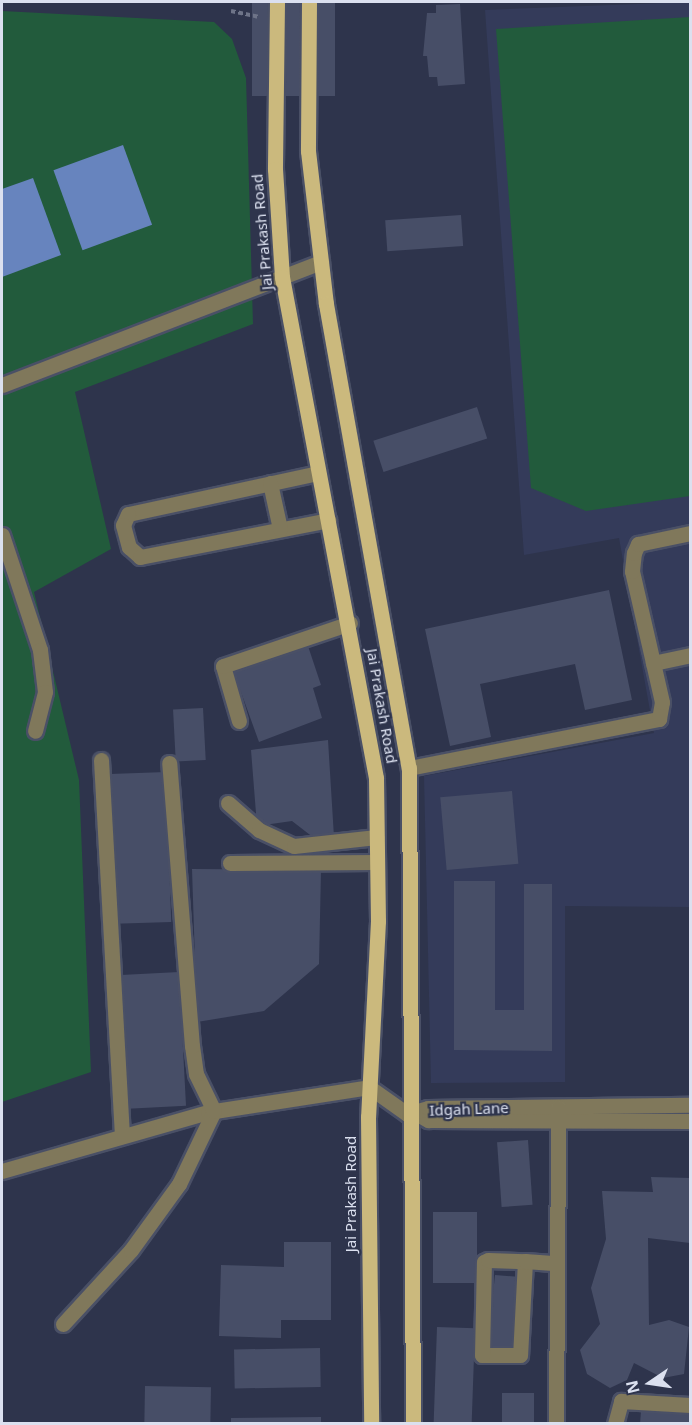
<!DOCTYPE html>
<html>
<head>
<meta charset="utf-8">
<style>
	body { margin:0 }
	#map { position:relative; width:692px; height:1425px; overflow:hidden; background:#2e344c; font-family:"Noto Sans",sans-serif }
	div>[style] { position:absolute }
	.built>* { inset:0; background:#343b5a }
	.green>* { inset:0; background:#225b3c }
	.water>* { inset:0; background:#6784be; transform-origin:0 0 }
	.building>* { inset:0; background:#474e67; transform-origin:0 0 }
	.path>* { height:4px; margin-top:-2px; transform-origin:0; background:repeating-linear-gradient(90deg,#6e7488 0 4.5px,transparent 0 7.5px) }
	.roads { filter:drop-shadow(2px 0 #4a5066) drop-shadow(-2px 0 #4a5066) drop-shadow(0 2px #4a5066) drop-shadow(0 -2px #4a5066) }
	.minor>* { height:15px; margin:-7.5px; padding:0 7.5px; transform-origin:7.5px; border-radius:7.5px; background:#80785b }
	.major>* { height:15px; margin:-7.5px; padding:0 7.5px; transform-origin:7.5px; border-radius:7.5px; background:#cbb97d }
	span { translate:-50% -50%; white-space:nowrap; text-align:center; line-height:1.15; -webkit-text-stroke:4.5px #2e344c; paint-order:stroke }
	.street-label { font-size:15px; color:#dbe0ef }
	.frame { position:absolute; inset:0; border:3px solid #dbe0ef; pointer-events:none }
	.north { position:absolute; left:620px; top:1353px; width:60px; height:60px; -webkit-text-stroke:4px #2e344c; paint-order:stroke; rotate:257deg; font-size:16px; font-weight:700; line-height:24px; text-align:center; color:#dbe0ef }
	.north::after { content:''; display:block; margin:auto; width:21px; height:27px; background:#dbe0ef; clip-path:polygon(50% 0,100% 100%,50% 72%,0 100%) }
</style>
</head>
<body>
<div id="map">
	<div class="built">
		<div style="clip-path:polygon(690px 2px,690px 907px,565px 906px,565px 1082px,431px 1083px,424px 776px,654px 733px,619px 538px,524px 555px,485px 10px)"></div>
	</div>
	<div class="green">
		<div style="clip-path:polygon(2px 11px,214px 22px,232px 39px,246px 78px,253px 324px,75px 392px,111px 549px,34px 592px,79px 780px,91px 1072px,2px 1102px)"></div>
		<div style="clip-path:polygon(690px 17px,690px 496px,586px 511px,531px 488px,496px 29px)"></div>
	</div>
	<div class="water">
		<div style="left:123px;top:145px;width:85px;height:74px;rotate:70deg"></div>
		<div style="clip-path:polygon(33px 178px,61px 255px,2px 277px,2px 189px)"></div>
	</div>
	<div class="building">
		<div style="left:252px;top:2px;width:83px;height:94px"></div>
		<div style="clip-path:polygon(460px 4px,465px 84px,438px 86px,437px 77px,429px 77px,427px 56px,423px 56px,427px 13px,436px 13px,436px 5px)"></div>
		<div style="left:461px;top:215px;width:31px;height:76px;rotate:86deg"></div>
		<div style="left:477px;top:407px;width:33px;height:109px;rotate:72deg"></div>
		<div style="clip-path:polygon(609px 590px,632px 700px,585px 710px,575px 664px,480px 684px,491px 737px,450px 746px,425px 629px)"></div>
		<div style="clip-path:polygon(307px 643px,321px 685px,313px 688px,322px 718px,259px 742px,233px 670px)"></div>
		<div style="left:203px;top:708px;width:52px;height:30px;rotate:87deg"></div>
		<div style="clip-path:polygon(328px 740px,334px 837px,314px 838px,292px 821px,257px 826px,251px 750px)"></div>
		<div style="left:166px;top:772px;width:150px;height:56px;rotate:88deg"></div>
		<div style="left:512px;top:791px;width:73px;height:72px;rotate:85deg"></div>
		<div style="clip-path:polygon(192px 869px,321px 870px,319px 964px,264px 1011px,197px 1022px)"></div>
		<div style="clip-path:polygon(454px 881px,495px 881px,495px 1010px,524px 1010px,524px 884px,552px 884px,552px 1051px,454px 1050px)"></div>
		<div style="left:179px;top:972px;width:134px;height:58px;rotate:87deg"></div>
		<div style="left:528px;top:1140px;width:65px;height:31px;rotate:86deg"></div>
		<div style="clip-path:polygon(651px 1177px,690px 1178px,690px 1243px,648px 1238px,649px 1325px,669px 1320px,689px 1327px,684px 1374px,663px 1378px,634px 1363px,627px 1380px,610px 1388px,587px 1374px,580px 1350px,600px 1324px,591px 1288px,606px 1239px,602px 1191px,653px 1192px)"></div>
		<div style="left:433px;top:1212px;width:44px;height:71px"></div>
		<div style="clip-path:polygon(284px 1242px,331px 1242px,331px 1320px,281px 1320px,281px 1338px,219px 1336px,221px 1265px,284px 1267px)"></div>
		<div style="clip-path:polygon(495px 1275px,521px 1277px,515px 1355px,489px 1353px,492px 1323px,481px 1322px,483px 1303px,492px 1304px)"></div>
		<div style="left:437px;top:1327px;width:38px;height:97px;rotate:2deg"></div>
		<div style="left:320px;top:1348px;width:39px;height:86px;rotate:89deg"></div>
		<div style="left:145px;top:1386px;width:66px;height:38px;rotate:1deg"></div>
		<div style="left:502px;top:1393px;width:32px;height:31px"></div>
		<div style="clip-path:polygon(641px 1411px,690px 1414px,690px 1424px,640px 1424px)"></div>
		<div style="clip-path:polygon(321px 1417px,321px 1424px,231px 1424px,231px 1418px)"></div>
	</div>
	<div class="path">
		<div style="left:231px;top:11px;width:29px;rotate:12deg"></div>
	</div>
	<div class="roads">
		<div class="minor">
			<div style="left:2px;top:385px;width:342px;rotate:-21.1deg"></div>
			<div style="left:318px;top:473px;width:194px;rotate:167.8deg"></div>
			<div style="left:128px;top:514px;width:12px;rotate:114deg"></div>
			<div style="left:123px;top:525px;width:23px;rotate:75deg"></div>
			<div style="left:129px;top:547px;width:15px;rotate:42deg"></div>
			<div style="left:140px;top:557px;width:192px;rotate:-11.1deg"></div>
			<div style="left:270px;top:483px;width:47px;rotate:77.7deg"></div>
			<div style="left:2px;top:535px;width:121px;rotate:71.7deg"></div>
			<div style="left:40px;top:650px;width:42px;rotate:83.2deg"></div>
			<div style="left:45px;top:692px;width:40px;rotate:104.4deg"></div>
			<div style="left:653px;top:663px;width:38px;rotate:-12deg"></div>
			<div style="left:239px;top:721px;width:57px;rotate:-106.2deg"></div>
			<div style="left:223px;top:666px;width:134px;rotate:-18.7deg"></div>
			<div style="left:101px;top:760px;width:374px;rotate:86.8deg"></div>
			<div style="left:409px;top:768px;width:255px;rotate:-11.1deg"></div>
			<div style="left:659px;top:719px;width:17px;rotate:-80deg"></div>
			<div style="left:662px;top:702px;width:134px;rotate:-102.9deg"></div>
			<div style="left:632px;top:571px;width:18px;rotate:-84deg"></div>
			<div style="left:634px;top:553px;width:10px;rotate:-66deg"></div>
			<div style="left:638px;top:544px;width:53px;rotate:-11.9deg"></div>
			<div style="left:228px;top:803px;width:41px;rotate:41.1deg"></div>
			<div style="left:259px;top:830px;width:38px;rotate:25deg"></div>
			<div style="left:294px;top:846px;width:83px;rotate:-6.2deg"></div>
			<div style="left:230px;top:863px;width:147px;rotate:-0.4deg"></div>
			<div style="left:417px;top:1114px;width:13px;rotate:29deg"></div>
			<div style="left:428px;top:1120px;width:262px;rotate:0.2deg"></div>
			<div style="left:2px;top:1171px;width:214px;rotate:-16deg"></div>
			<div style="left:208px;top:1112px;width:163px;rotate:-8.8deg"></div>
			<div style="left:369px;top:1087px;width:47px;rotate:35.4deg"></div>
			<div style="left:407px;top:1114px;width:22px;rotate:-16deg"></div>
			<div style="left:428px;top:1108px;width:262px;rotate:-0.7deg"></div>
			<div style="left:525px;top:1261px;width:94px;rotate:93deg"></div>
			<div style="left:520px;top:1355px;width:38px;rotate:180deg"></div>
			<div style="left:482px;top:1355px;width:93px;rotate:-88.8deg"></div>
			<div style="left:484px;top:1262px;width:4px;rotate:-27deg"></div>
			<div style="left:488px;top:1260px;width:37px;rotate:2deg"></div>
			<div style="left:525px;top:1261px;width:31px;rotate:4deg"></div>
			<div style="left:63px;top:1324px;width:100px;rotate:-47.4deg"></div>
			<div style="left:131px;top:1250px;width:82px;rotate:-54deg"></div>
			<div style="left:179px;top:1184px;width:81px;rotate:-64.4deg"></div>
			<div style="left:214px;top:1111px;width:41px;rotate:-115.9deg"></div>
			<div style="left:196px;top:1074px;width:28px;rotate:-98deg"></div>
			<div style="left:192px;top:1046px;width:284px;rotate:-94.6deg"></div>
			<div style="left:556px;top:1424px;width:317px;rotate:-89.6deg"></div>
			<div style="left:615px;top:1424px;width:24px;rotate:-75deg"></div>
			<div style="left:621px;top:1401px;width:69px;rotate:3.3deg"></div>
		</div>
		<div class="major">
			<div style="left:277px;top:2px;width:167px;rotate:90.7deg"></div>
			<div style="left:275px;top:169px;width:108px;rotate:86.3deg"></div>
			<div style="left:282px;top:277px;width:510px;rotate:79.37deg"></div>
			<div style="left:376px;top:778px;width:143px;rotate:89.2deg"></div>
			<div style="left:378px;top:921px;width:196px;rotate:92.9deg"></div>
			<div style="left:368px;top:1117px;width:307px;rotate:89.4deg"></div>
			<div style="left:309px;top:2px;width:149px;rotate:90.4deg"></div>
			<div style="left:308px;top:151px;width:154px;rotate:83.3deg"></div>
			<div style="left:326px;top:304px;width:471px;rotate:79.9deg"></div>
			<div style="left:409px;top:768px;width:656px;rotate:89.65deg"></div>
		</div>
	</div>
	<div class="street-label">
		<span style="left:262px;top:232px;rotate:-95deg">Jai Prakash Road</span>
		<span style="left:382px;top:706px;rotate:80deg">Jai Prakash Road</span>
		<span style="left:469px;top:1109px;rotate:-2deg">Idgah Lane</span>
		<span style="left:351px;top:1194px;rotate:-90deg">Jai Prakash Road</span>
	</div>
	<div class="frame"></div>
	<div class="north">N</div>
</div>
</body>
</html>
